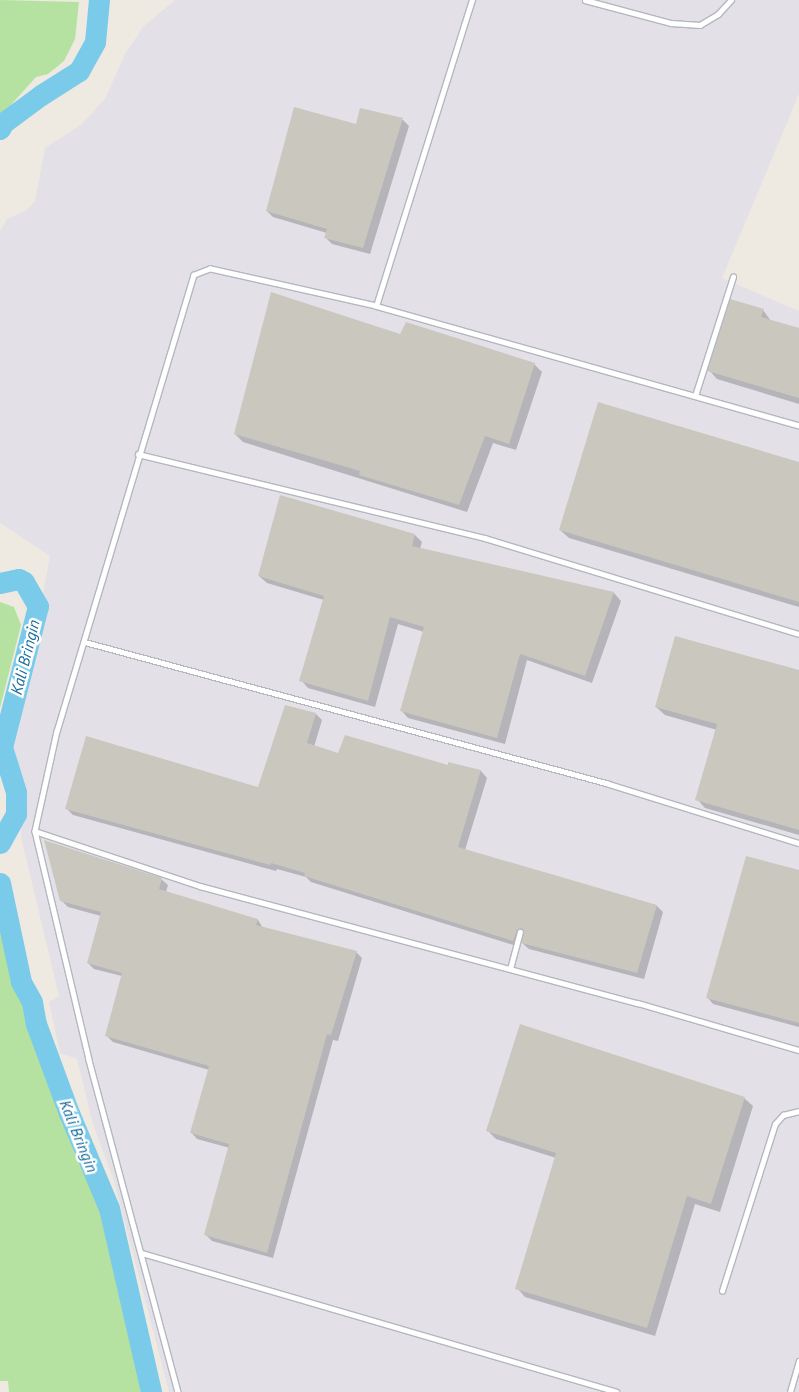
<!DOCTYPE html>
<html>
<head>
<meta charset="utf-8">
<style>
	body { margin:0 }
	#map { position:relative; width:799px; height:1392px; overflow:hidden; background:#eee9e1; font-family:"PT Sans",sans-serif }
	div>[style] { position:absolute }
	.industrial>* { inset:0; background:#e3e1e7 }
	.green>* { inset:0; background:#b6e2a1 }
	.shadow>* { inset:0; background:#0003 }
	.river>* { height:21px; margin:-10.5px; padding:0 10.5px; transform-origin:10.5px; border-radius:10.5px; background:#7acaea }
	.building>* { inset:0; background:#cac7bf }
	.roads { filter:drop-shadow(1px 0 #b4b7c0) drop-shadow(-1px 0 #b4b7c0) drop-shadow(0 1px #b4b7c0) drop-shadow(0 -1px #b4b7c0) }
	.lane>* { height:4.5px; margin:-2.25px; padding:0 2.25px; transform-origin:2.25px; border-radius:2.25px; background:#fff }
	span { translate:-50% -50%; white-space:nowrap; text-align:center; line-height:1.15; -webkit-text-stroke:5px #fff; paint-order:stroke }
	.water-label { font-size:16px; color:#146a9c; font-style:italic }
</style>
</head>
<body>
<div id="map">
	<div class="industrial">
		<div style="clip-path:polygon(175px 0,799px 0,799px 94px,722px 278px,799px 311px,799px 1392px,169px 1392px,114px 1181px,93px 1124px,77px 1059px,60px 1053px,49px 1002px,59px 996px,21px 837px,23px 802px,7px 741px,39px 617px,50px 556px,0 523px,0 231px,7px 219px,27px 210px,35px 201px,45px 148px,82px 124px,105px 99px,125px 54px,144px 26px)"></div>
	</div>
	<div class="green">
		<div style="clip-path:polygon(0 0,79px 2px,75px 39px,64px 61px,48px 74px,36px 77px,0 117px)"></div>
		<div style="clip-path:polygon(0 602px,14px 607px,21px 625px,0 708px)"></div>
		<div style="clip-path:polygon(0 912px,19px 992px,45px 1072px,95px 1192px,130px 1313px,141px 1392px,9px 1392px,8px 1381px,0 1381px)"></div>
	</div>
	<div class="shadow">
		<div style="clip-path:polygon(361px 110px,403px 120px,409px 126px,370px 254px,332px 244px,326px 238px,327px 233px,273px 217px,267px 211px,357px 125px)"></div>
		<div style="clip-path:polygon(763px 310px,771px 321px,799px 330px,799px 404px,717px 379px,709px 370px)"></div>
		<div style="clip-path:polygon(534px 364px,542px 372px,516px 450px,493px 443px,467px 512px,243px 442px,235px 434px)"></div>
		<div style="clip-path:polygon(799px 463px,799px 607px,569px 538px,560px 530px)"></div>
		<div style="clip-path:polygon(415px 535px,422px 542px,420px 549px,614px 593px,621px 601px,592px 683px,527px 660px,505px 744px,408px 718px,401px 710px,424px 632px,398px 624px,375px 707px,308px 688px,301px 680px,324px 600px,267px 583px,259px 576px)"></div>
		<div style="clip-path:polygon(799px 671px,799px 835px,705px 808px,697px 799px,717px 730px,665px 715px,656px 707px)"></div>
		<div style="clip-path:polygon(316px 714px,322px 720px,314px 747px,339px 754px,448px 766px,449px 763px,481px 771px,487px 778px,465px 850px,657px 906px,663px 912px,644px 979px,529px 949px,521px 942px,520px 947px,311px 882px,306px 877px,277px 869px,276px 871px,73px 815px,67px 809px,259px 789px)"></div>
		<div style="clip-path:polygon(799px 872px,799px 1027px,713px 1004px,707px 997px)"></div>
		<div style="clip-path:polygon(161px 879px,168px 885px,166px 892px,258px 920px,263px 928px,356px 952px,362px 958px,338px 1041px,333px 1040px,273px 1258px,212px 1241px,206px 1235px,230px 1148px,197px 1139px,191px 1132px,209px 1070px,113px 1042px,107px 1036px,122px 976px,94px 969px,88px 963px,101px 916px,68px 907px,61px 900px)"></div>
		<div style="clip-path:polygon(744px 1098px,753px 1106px,720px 1212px,695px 1204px,655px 1336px,525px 1297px,517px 1288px,556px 1158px,496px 1139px,488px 1131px)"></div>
	</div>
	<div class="river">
		<div style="left:0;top:129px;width:7px;rotate:-63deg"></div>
		<div style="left:3px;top:123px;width:47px;rotate:-36.4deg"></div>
		<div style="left:41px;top:95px;width:45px;rotate:-32.3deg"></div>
		<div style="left:79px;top:71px;width:33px;rotate:-61deg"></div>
		<div style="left:95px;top:42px;width:42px;rotate:-84.6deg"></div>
		<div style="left:0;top:583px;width:19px;rotate:-12deg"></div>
		<div style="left:19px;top:579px;width:6px;rotate:31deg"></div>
		<div style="left:24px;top:582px;width:28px;rotate:60deg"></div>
		<div style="left:38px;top:606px;width:146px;rotate:104.3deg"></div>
		<div style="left:2px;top:747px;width:47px;rotate:72.7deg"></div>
		<div style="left:16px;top:792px;width:22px;rotate:90deg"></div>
		<div style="left:16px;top:814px;width:33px;rotate:119deg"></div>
		<div style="left:0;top:883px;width:101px;rotate:78deg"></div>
		<div style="left:21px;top:982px;width:23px;rotate:61deg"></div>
		<div style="left:32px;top:1002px;width:22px;rotate:80deg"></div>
		<div style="left:36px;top:1024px;width:95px;rotate:69.7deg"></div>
		<div style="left:69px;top:1113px;width:103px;rotate:67.2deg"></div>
		<div style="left:109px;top:1208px;width:189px;rotate:77.1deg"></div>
	</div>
	<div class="building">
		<div style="clip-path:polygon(294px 107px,356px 124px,360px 108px,403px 118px,363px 248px,324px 238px,327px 229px,266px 211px)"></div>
		<div style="clip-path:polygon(271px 292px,400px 334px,406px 322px,535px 363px,509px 444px,485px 436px,459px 505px,359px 475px,360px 471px,234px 434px)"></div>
		<div style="clip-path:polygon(730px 299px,764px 309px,761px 317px,799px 328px,799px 398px,707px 371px)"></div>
		<div style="clip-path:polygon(598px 402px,799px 462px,799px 602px,559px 530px)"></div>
		<div style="clip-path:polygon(280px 495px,415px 534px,412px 546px,614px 592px,585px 676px,520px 654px,497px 738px,400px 711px,424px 627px,390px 617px,368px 701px,299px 681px,324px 596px,258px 576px)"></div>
		<div style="clip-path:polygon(675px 636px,799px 670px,799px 830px,695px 800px,717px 724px,655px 707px)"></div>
		<div style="clip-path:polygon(285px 705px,316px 713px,307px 743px,338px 753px,345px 735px,448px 765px,448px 762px,481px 770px,458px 847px,657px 905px,637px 973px,521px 943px,524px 933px,522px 928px,517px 930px,513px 941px,304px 876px,305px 873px,271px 863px,270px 865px,65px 809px,86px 736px,258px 787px)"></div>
		<div style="clip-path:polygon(44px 840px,162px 878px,159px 889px,258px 919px,256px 925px,357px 951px,331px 1035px,327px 1034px,267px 1253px,204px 1235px,229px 1144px,190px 1133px,209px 1066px,105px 1036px,122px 973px,87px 963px,101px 912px,60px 901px)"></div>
		<div style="clip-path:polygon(746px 856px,799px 870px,799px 1023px,706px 998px)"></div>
		<div style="clip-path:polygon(520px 1024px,745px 1097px,711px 1204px,687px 1196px,647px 1328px,515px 1289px,556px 1153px,486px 1131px)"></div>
	</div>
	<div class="roads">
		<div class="lane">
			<div style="left:585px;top:0;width:89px;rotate:15deg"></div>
			<div style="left:671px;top:23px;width:29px;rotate:4deg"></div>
			<div style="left:700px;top:25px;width:21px;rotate:-31deg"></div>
			<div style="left:718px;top:14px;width:19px;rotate:-47deg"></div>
			<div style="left:376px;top:306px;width:321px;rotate:-72.6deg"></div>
			<div style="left:695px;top:396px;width:125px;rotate:-72.3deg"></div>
			<div style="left:799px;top:426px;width:440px;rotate:-164.2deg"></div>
			<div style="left:376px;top:306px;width:170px;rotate:-167.4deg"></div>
			<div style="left:210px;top:269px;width:17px;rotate:159deg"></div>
			<div style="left:194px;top:275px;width:476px;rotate:106.7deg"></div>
			<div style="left:57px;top:731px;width:102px;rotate:102.4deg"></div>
			<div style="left:35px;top:831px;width:174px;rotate:18.4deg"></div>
			<div style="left:200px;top:886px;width:453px;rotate:15deg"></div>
			<div style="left:638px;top:1003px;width:168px;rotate:16.3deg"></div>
			<div style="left:138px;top:454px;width:357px;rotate:13.6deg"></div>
			<div style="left:485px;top:538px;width:328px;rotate:17deg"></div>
			<div style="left:85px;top:642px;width:540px;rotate:15.14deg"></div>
			<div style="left:606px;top:783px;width:202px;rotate:17.3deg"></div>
			<div style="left:35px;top:831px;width:235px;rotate:76.7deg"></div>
			<div style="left:89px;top:1060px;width:344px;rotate:75deg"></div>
			<div style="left:510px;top:969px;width:38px;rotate:-75deg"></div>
			<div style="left:142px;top:1253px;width:494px;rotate:16.3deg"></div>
			<div style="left:722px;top:1291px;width:175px;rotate:-72.4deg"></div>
			<div style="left:775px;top:1124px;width:12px;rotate:-48deg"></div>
			<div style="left:783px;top:1115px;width:16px;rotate:-14deg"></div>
			<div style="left:790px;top:1392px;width:32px;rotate:-74deg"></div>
		</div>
	</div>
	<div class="water-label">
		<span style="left:25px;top:657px;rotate:-76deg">Kali Bringin</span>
		<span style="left:79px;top:1136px;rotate:68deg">Kali Bringin</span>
	</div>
</div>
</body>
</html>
